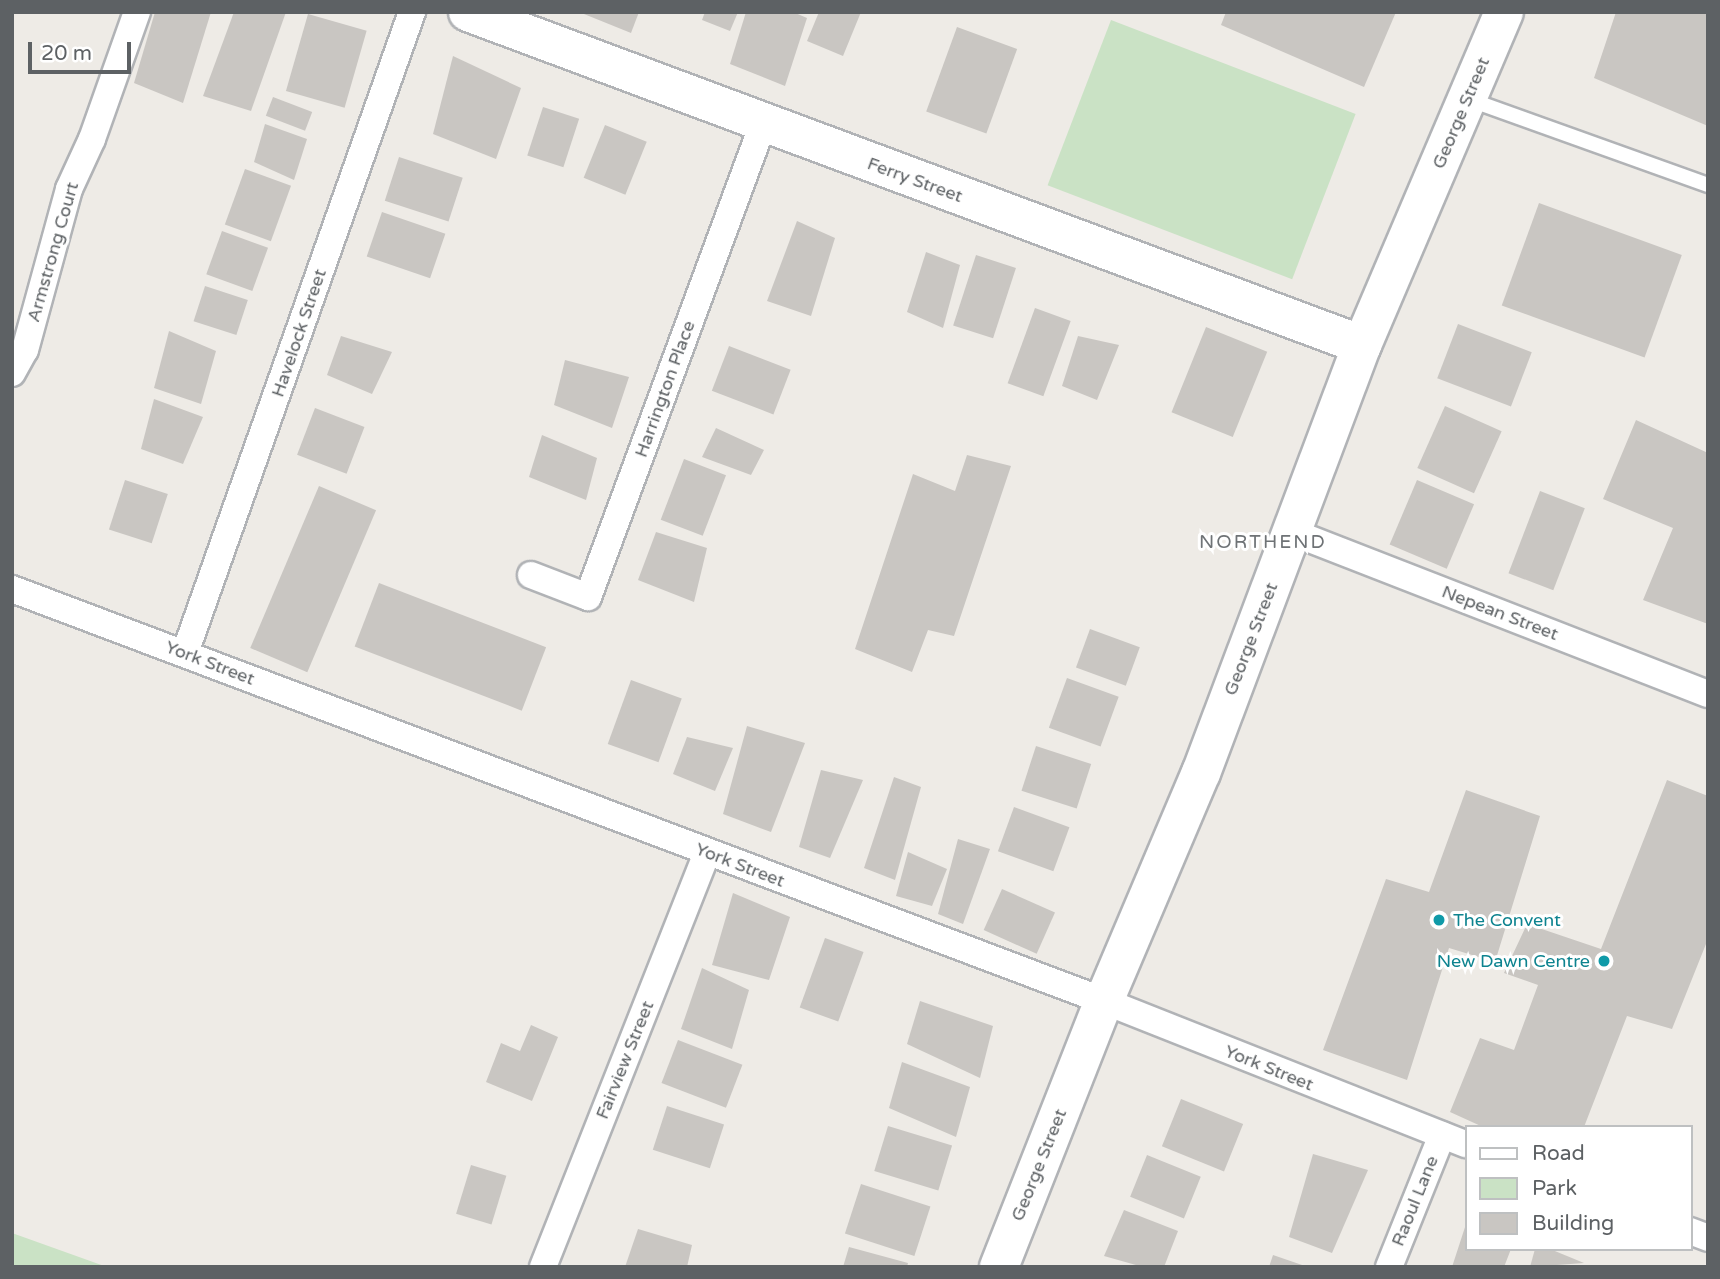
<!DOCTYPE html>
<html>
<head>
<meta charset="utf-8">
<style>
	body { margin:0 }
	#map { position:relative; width:1720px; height:1279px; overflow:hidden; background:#eeebe6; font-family:"Varela Round",sans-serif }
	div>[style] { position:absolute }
	.green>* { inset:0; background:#cae2c5; transform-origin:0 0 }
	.building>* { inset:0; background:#c9c6c2; transform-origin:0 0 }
	.roads { filter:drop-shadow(2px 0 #b1b3b6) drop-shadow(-2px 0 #b1b3b6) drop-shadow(0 2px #b1b3b6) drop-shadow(0 -2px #b1b3b6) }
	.lane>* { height:14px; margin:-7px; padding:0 7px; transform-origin:7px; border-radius:7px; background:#fff }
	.street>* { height:26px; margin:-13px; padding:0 13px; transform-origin:13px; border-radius:13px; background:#fff }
	.secondary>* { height:38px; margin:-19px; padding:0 19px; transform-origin:19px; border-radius:19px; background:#fff }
	.dots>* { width:19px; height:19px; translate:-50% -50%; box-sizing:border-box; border:4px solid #fff; border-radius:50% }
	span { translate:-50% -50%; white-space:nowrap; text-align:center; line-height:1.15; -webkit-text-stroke:6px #fff; paint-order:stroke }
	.street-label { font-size:18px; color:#5d6164 }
	.culture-label { font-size:18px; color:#0d838f }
	.left { translate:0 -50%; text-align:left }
	.right { translate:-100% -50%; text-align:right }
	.neighbourhood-label { font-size:19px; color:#6f7376; letter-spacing:2px }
	.frame { position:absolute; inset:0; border:14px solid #5d6164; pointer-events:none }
	.legend { position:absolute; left:1465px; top:1125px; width:228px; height:126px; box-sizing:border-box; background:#fff; border:2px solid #bec0c1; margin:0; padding:9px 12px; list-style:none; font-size:21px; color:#5d6164 }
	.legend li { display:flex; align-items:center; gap:14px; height:35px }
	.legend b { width:35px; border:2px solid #bec0c1 }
	.scale { position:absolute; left:28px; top:42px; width:103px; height:32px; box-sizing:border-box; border:4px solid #5d6164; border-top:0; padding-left:9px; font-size:21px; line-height:24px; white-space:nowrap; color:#5d6164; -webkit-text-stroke:5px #fff; paint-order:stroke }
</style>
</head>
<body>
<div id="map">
	<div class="green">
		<div style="left:1111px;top:20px;width:262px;height:177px;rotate:21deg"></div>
		<div style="clip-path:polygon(12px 1233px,107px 1267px,12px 1267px)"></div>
	</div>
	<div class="building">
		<div style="clip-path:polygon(155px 12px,211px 12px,183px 103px,134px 83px)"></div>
		<div style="clip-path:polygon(234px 12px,286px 12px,251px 111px,203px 96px)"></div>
		<div style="clip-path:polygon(579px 12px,639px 12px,631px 33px)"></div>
		<div style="clip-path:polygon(705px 12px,738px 12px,730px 31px,702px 20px)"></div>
		<div style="clip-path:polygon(746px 12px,793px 12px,807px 18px,785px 86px,730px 64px)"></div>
		<div style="clip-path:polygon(819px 12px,861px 12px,843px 56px,807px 41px)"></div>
		<div style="clip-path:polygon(1226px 12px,1396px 12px,1364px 87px,1221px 25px)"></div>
		<div style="clip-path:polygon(1616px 12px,1708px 12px,1708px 126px,1594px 78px)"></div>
		<div style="left:308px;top:14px;width:61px;height:80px;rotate:16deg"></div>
		<div style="left:957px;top:27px;width:64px;height:90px;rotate:20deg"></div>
		<div style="clip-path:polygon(453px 56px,521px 88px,496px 159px,433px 134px)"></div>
		<div style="left:273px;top:97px;width:42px;height:20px;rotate:21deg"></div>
		<div style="left:543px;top:107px;width:38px;height:51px;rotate:18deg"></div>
		<div style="clip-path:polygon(265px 124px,307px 139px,294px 180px,254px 162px)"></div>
		<div style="left:605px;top:125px;width:45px;height:57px;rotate:22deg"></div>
		<div style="left:399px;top:157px;width:67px;height:46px;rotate:18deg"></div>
		<div style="left:245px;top:169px;width:49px;height:59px;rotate:20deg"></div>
		<div style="left:1539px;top:203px;width:152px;height:109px;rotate:20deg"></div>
		<div style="left:382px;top:212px;width:67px;height:47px;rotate:19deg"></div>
		<div style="clip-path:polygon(797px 221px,835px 238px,811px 316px,767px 301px)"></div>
		<div style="left:222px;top:231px;width:49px;height:46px;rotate:20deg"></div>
		<div style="clip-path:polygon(926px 252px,960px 265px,943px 328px,907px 312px)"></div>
		<div style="left:976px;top:255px;width:42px;height:74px;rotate:18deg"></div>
		<div style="left:205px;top:286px;width:45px;height:37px;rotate:18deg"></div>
		<div style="left:1035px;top:308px;width:38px;height:80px;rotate:20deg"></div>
		<div style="left:1458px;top:324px;width:79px;height:58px;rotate:21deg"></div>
		<div style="left:1206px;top:327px;width:66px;height:92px;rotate:22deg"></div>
		<div style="clip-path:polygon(169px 331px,216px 351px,201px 404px,154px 388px)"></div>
		<div style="clip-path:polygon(341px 336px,392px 352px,372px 394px,327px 375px)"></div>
		<div style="clip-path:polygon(1078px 336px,1119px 345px,1097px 400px,1062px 386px)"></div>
		<div style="left:729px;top:346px;width:66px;height:48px;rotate:21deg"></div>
		<div style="clip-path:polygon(565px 360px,629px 377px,612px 428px,554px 405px)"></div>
		<div style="clip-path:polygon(154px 399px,203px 417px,183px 464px,141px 449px)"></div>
		<div style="left:1445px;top:406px;width:62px;height:68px;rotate:24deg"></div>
		<div style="left:315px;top:408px;width:53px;height:50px;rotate:21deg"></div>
		<div style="clip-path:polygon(1636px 420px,1708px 453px,1708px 624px,1643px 600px,1673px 528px,1603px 499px)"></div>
		<div style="clip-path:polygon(716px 428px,764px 450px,751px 475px,702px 457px)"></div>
		<div style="clip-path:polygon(542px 435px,597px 458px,586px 500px,529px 477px)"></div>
		<div style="clip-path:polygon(967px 455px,1011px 466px,954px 636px,928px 630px,912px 672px,855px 649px,913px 474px,955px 491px)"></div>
		<div style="left:684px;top:459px;width:45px;height:65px;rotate:21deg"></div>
		<div style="left:125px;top:480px;width:45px;height:52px;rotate:18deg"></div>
		<div style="left:1417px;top:480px;width:62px;height:70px;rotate:23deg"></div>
		<div style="left:319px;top:486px;width:62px;height:176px;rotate:23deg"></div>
		<div style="left:1540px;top:491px;width:48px;height:88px;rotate:21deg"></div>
		<div style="clip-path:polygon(656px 532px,707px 548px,694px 602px,638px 580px)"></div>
		<div style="left:379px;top:583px;width:179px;height:68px;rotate:21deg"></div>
		<div style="left:1090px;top:629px;width:53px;height:41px;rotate:20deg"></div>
		<div style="left:1067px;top:678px;width:55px;height:53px;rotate:20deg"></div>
		<div style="left:631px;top:680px;width:54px;height:68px;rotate:20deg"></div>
		<div style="clip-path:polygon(747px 726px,805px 743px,771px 832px,723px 814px)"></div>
		<div style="clip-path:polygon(687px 737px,733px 748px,715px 791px,673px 774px)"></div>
		<div style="left:1036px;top:746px;width:58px;height:47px;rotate:18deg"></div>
		<div style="clip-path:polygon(821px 770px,863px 780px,830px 858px,799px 847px)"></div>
		<div style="clip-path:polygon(894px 777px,921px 787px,895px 880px,864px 868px)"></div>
		<div style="clip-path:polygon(1667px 780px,1708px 796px,1708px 939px,1672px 1029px,1627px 1016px,1584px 1127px,1483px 1127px,1450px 1112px,1480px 1038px,1514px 1050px,1538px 985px,1504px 973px,1527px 924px,1601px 949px)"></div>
		<div style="clip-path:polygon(1466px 790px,1540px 816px,1495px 962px,1449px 948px,1407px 1080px,1323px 1050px,1386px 879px,1429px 892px)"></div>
		<div style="left:1014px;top:807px;width:59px;height:47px;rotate:20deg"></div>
		<div style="clip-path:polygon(958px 839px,990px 849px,963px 924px,938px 914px)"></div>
		<div style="clip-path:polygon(908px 852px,947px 869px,932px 906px,896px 896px)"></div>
		<div style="left:1002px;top:889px;width:58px;height:45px;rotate:24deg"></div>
		<div style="clip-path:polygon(733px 893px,790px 917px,769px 980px,712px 965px)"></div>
		<div style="left:825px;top:938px;width:41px;height:74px;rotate:20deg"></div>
		<div style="clip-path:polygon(702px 968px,749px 990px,732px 1049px,681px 1029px)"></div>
		<div style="clip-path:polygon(920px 1001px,993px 1026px,980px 1078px,907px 1044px)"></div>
		<div style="clip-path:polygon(531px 1025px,558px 1037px,532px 1101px,486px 1082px,501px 1043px,520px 1051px)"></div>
		<div style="left:678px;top:1040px;width:69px;height:46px;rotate:21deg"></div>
		<div style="clip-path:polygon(902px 1062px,970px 1087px,956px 1137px,889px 1108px)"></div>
		<div style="left:1181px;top:1099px;width:67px;height:51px;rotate:22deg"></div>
		<div style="left:667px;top:1106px;width:60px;height:46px;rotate:18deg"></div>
		<div style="left:888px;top:1126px;width:67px;height:47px;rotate:17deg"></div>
		<div style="clip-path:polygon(1313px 1154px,1368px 1170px,1332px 1253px,1289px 1237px)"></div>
		<div style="left:1147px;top:1155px;width:58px;height:45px;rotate:22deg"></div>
		<div style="left:471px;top:1165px;width:37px;height:51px;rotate:17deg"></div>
		<div style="left:861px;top:1184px;width:73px;height:52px;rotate:18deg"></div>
		<div style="clip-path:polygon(1124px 1210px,1178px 1231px,1164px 1267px,1143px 1267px,1104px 1256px)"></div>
		<div style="clip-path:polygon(1466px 1224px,1466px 1249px,1511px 1249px,1504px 1267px,1452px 1267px)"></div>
		<div style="clip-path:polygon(638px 1229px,692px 1245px,687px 1267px,625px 1267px)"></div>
		<div style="clip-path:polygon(849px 1247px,908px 1263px,907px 1267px,843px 1267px)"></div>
		<div style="clip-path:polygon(1535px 1249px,1550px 1249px,1584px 1263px,1530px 1267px)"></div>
		<div style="clip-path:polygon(1273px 1255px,1305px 1266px,1305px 1267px,1269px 1267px)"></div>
	</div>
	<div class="roads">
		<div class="lane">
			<div style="left:1468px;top:99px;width:255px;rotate:19.7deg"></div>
		</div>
		<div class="street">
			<div style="left:12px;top:373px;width:26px;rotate:-61deg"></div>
			<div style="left:25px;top:350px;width:167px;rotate:-74.7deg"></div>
			<div style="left:69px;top:189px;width:55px;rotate:-65.3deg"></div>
			<div style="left:92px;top:139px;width:135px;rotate:-70.5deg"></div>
			<div style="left:1292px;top:532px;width:446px;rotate:21.3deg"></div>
			<div style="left:531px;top:575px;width:61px;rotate:21.1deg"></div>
			<div style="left:588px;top:597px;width:504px;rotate:-69.7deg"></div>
			<div style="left:12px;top:589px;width:1167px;rotate:20.67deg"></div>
			<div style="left:1104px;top:1001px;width:389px;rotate:21.6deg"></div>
			<div style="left:185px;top:653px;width:680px;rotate:-70.5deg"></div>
			<div style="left:1690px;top:1231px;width:19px;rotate:21deg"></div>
			<div style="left:543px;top:1267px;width:446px;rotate:-68.4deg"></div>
			<div style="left:1389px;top:1267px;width:142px;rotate:-68.1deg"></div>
		</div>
		<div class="secondary">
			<div style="left:468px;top:12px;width:954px;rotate:20.43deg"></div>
			<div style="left:999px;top:1267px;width:286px;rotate:-68.5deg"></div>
			<div style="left:1104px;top:1001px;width:248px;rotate:-67deg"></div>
			<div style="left:1201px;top:773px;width:457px;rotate:-69.4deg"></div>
			<div style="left:1362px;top:345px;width:362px;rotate:-66.9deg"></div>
		</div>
	</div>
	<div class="dots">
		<div style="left:1439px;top:920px;background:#0f9aa8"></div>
		<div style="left:1604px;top:961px;background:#0f9aa8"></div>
	</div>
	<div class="street-label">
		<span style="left:1461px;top:113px;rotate:-67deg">George Street</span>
		<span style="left:915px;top:180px;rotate:20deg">Ferry Street</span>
		<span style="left:53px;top:252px;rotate:-74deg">Armstrong Court</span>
		<span style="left:299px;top:333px;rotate:-71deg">Havelock Street</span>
		<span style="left:665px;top:389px;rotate:-70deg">Harrington Place</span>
		<span style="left:1500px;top:613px;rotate:21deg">Nepean Street</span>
		<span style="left:1251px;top:639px;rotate:-69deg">George Street</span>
		<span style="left:210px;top:663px;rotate:21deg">York Street</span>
		<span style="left:740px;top:865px;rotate:21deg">York Street</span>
		<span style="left:625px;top:1060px;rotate:-68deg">Fairview Street</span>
		<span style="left:1269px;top:1068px;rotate:22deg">York Street</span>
		<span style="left:1039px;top:1165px;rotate:-68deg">George Street</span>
		<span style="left:1415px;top:1201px;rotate:-68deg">Raoul Lane</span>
	</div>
	<div class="culture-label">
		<span class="left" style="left:1453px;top:920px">The Convent</span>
		<span class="right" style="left:1590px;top:961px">New Dawn Centre</span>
	</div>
	<div class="neighbourhood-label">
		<span style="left:1263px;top:543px">NORTHEND</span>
	</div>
	<div class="frame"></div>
	<ul class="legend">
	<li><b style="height:9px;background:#fff"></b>Road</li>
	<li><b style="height:19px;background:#cae2c5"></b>Park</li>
	<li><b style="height:19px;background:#c9c6c2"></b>Building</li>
	</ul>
	<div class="scale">20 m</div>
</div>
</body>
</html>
